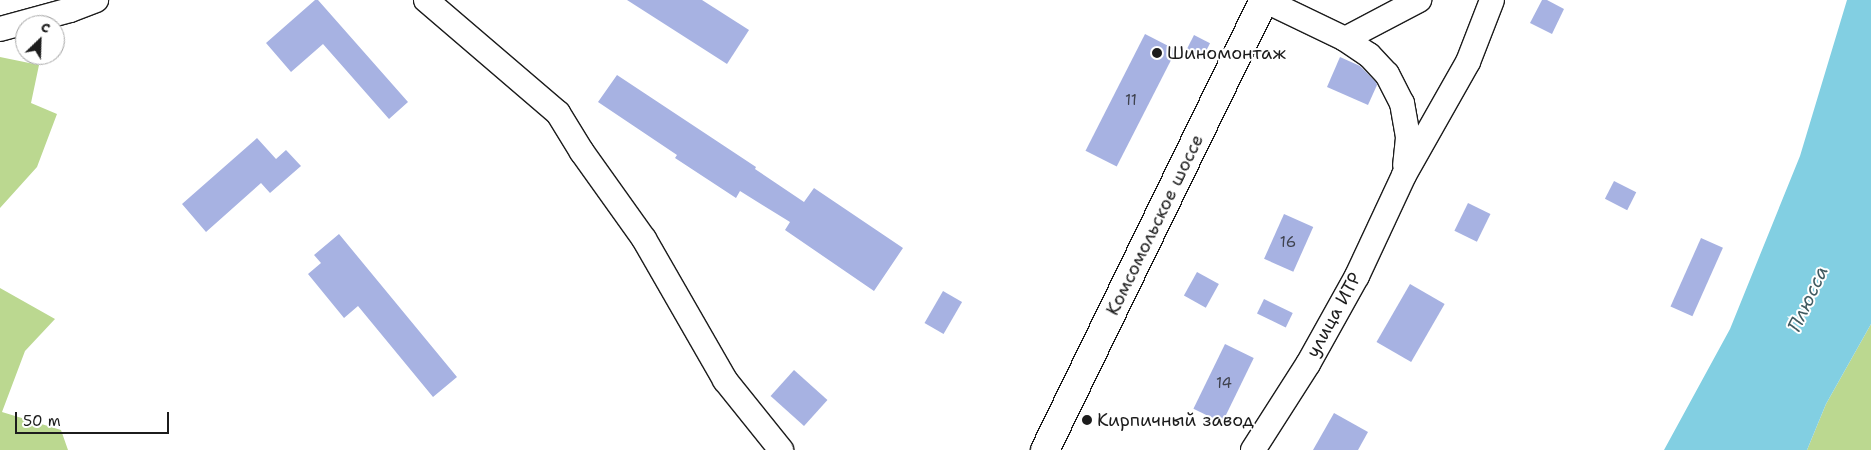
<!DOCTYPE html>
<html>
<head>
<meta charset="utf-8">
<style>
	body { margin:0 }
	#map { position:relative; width:1871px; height:450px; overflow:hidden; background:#fff; font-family:"Shantell Sans",sans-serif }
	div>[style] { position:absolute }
	.green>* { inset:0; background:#bbd890 }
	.water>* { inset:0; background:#82cfe2 }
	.building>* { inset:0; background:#a7b2e2; transform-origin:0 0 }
	.roads { filter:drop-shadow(1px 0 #1c1c1c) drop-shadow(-1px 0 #1c1c1c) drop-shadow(0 1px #1c1c1c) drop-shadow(0 -1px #1c1c1c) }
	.street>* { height:24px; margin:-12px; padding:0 12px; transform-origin:12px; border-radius:12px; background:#fff }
	.secondary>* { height:28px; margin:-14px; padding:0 14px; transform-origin:14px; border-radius:14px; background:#fff }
	.dots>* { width:14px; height:14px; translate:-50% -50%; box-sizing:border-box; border:2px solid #fff; border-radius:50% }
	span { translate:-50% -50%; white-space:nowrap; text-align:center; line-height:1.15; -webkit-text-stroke:4px #fff; paint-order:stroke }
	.number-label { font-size:15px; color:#3f424e }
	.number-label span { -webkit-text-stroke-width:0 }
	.poi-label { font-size:18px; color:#1c1c1c }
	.left { translate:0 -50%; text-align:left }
	.street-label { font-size:18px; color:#1c1c1c }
	.water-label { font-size:19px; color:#405b61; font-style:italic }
	.north { position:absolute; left:15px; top:15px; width:50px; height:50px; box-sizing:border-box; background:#fff; border:1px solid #a4a4a4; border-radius:50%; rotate:24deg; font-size:14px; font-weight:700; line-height:20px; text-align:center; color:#1c1c1c }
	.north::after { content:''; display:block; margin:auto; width:18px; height:22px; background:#1c1c1c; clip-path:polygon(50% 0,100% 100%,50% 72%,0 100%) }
	.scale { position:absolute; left:15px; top:412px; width:154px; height:22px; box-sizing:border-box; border:2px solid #1c1c1c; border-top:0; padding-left:6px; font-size:15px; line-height:18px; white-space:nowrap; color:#1c1c1c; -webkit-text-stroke:4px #fff; paint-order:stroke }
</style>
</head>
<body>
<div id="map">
	<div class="green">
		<div style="clip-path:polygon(0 57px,39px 65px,31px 103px,57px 114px,37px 167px,0 208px)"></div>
		<div style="clip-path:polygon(0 288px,55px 319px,25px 351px,2px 412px,61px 430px,68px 450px,0 450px)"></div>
		<div style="clip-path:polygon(1871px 324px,1871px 450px,1807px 450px,1826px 404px)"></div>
	</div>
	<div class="water">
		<div style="clip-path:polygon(1847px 0,1871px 0,1871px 324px,1826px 404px,1807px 450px,1664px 450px,1730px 329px,1800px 156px)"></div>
	</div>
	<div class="building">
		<div style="clip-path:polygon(315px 0,318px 0,408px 102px,389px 119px,323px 44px,291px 72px,266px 43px)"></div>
		<div style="clip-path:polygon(627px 0,702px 0,749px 30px,727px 64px)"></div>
		<div style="clip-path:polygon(1542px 0,1547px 0,1564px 9px,1552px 34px,1530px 23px)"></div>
		<div style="left:1145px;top:34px;width:35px;height:131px;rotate:27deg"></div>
		<div style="left:1194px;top:35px;width:18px;height:17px;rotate:27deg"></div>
		<div style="clip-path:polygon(1340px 57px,1360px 66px,1376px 82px,1377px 85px,1368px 105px,1327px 87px)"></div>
		<div style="clip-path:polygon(617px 75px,756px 167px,755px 169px,804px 202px,814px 188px,903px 248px,874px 291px,785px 230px,790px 222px,740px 191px,736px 198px,675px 158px,677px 155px,598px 102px)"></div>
		<div style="clip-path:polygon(257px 138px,276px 159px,286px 150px,301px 166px,270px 193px,261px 183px,206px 232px,182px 204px)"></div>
		<div style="left:1614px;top:181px;width:25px;height:20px;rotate:27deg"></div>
		<div style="left:1468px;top:203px;width:25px;height:31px;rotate:26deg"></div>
		<div style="left:1284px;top:214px;width:32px;height:49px;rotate:24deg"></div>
		<div style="clip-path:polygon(339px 234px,457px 377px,433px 397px,358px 306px,344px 318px,308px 274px,321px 263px,314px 255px)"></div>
		<div style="left:1701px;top:238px;width:24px;height:75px;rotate:24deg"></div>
		<div style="left:1197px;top:272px;width:25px;height:27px;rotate:29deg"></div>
		<div style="left:1410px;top:284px;width:40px;height:67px;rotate:30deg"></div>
		<div style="left:943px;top:291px;width:22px;height:37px;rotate:30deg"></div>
		<div style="left:1264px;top:299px;width:32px;height:16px;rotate:26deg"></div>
		<div style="left:1225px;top:344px;width:32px;height:72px;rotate:26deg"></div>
		<div style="left:794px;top:370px;width:45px;height:35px;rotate:42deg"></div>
		<div style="clip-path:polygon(1334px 413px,1368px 432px,1358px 450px,1313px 450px)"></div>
	</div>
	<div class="roads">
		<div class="street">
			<div style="left:426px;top:0;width:174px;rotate:40.6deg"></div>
			<div style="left:558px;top:113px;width:46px;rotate:58.4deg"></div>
			<div style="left:582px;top:152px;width:107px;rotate:54.5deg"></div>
			<div style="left:644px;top:239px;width:163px;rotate:60.1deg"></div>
			<div style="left:725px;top:380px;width:90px;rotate:51.3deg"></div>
			<div style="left:1264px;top:0;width:90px;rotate:25.7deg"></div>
			<div style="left:1345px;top:39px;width:29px;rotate:34deg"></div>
			<div style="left:1369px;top:55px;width:26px;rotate:47deg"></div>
			<div style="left:1387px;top:74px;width:33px;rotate:63deg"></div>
			<div style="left:1402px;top:103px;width:36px;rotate:80deg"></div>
			<div style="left:1408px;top:138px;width:27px;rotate:96deg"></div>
			<div style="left:0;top:29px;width:73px;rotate:-15.2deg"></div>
			<div style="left:70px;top:10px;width:28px;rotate:-21deg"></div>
			<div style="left:1345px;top:39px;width:84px;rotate:-27.8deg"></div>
			<div style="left:1253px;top:450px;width:102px;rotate:-57.4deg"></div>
			<div style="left:1308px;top:364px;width:101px;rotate:-60.9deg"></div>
			<div style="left:1357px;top:276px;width:111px;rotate:-65deg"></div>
			<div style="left:1404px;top:175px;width:130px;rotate:-60.5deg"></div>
			<div style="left:1468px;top:62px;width:66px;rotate:-68.8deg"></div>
		</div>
		<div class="secondary">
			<div style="left:1045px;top:450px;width:500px;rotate:-64.05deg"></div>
		</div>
	</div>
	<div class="dots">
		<div style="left:1157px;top:53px;background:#1c1c1c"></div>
		<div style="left:1087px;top:420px;background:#1c1c1c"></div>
	</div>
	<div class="number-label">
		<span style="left:1131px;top:101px">11</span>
		<span style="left:1288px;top:243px">16</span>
		<span style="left:1224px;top:384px">14</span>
	</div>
	<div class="poi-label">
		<span class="left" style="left:1167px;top:53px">Шиномонтаж</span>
		<span class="left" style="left:1097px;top:420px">Кирпичный завод</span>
	</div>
	<div class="street-label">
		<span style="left:1155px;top:225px;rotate:-64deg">Комсомольское шоссе</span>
		<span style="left:1334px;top:315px;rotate:-61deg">улица ИТР</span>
	</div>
	<div class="water-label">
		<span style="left:1808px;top:299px;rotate:-65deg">Плюсса</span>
	</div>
	<div class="north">С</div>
	<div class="scale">50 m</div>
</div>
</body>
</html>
